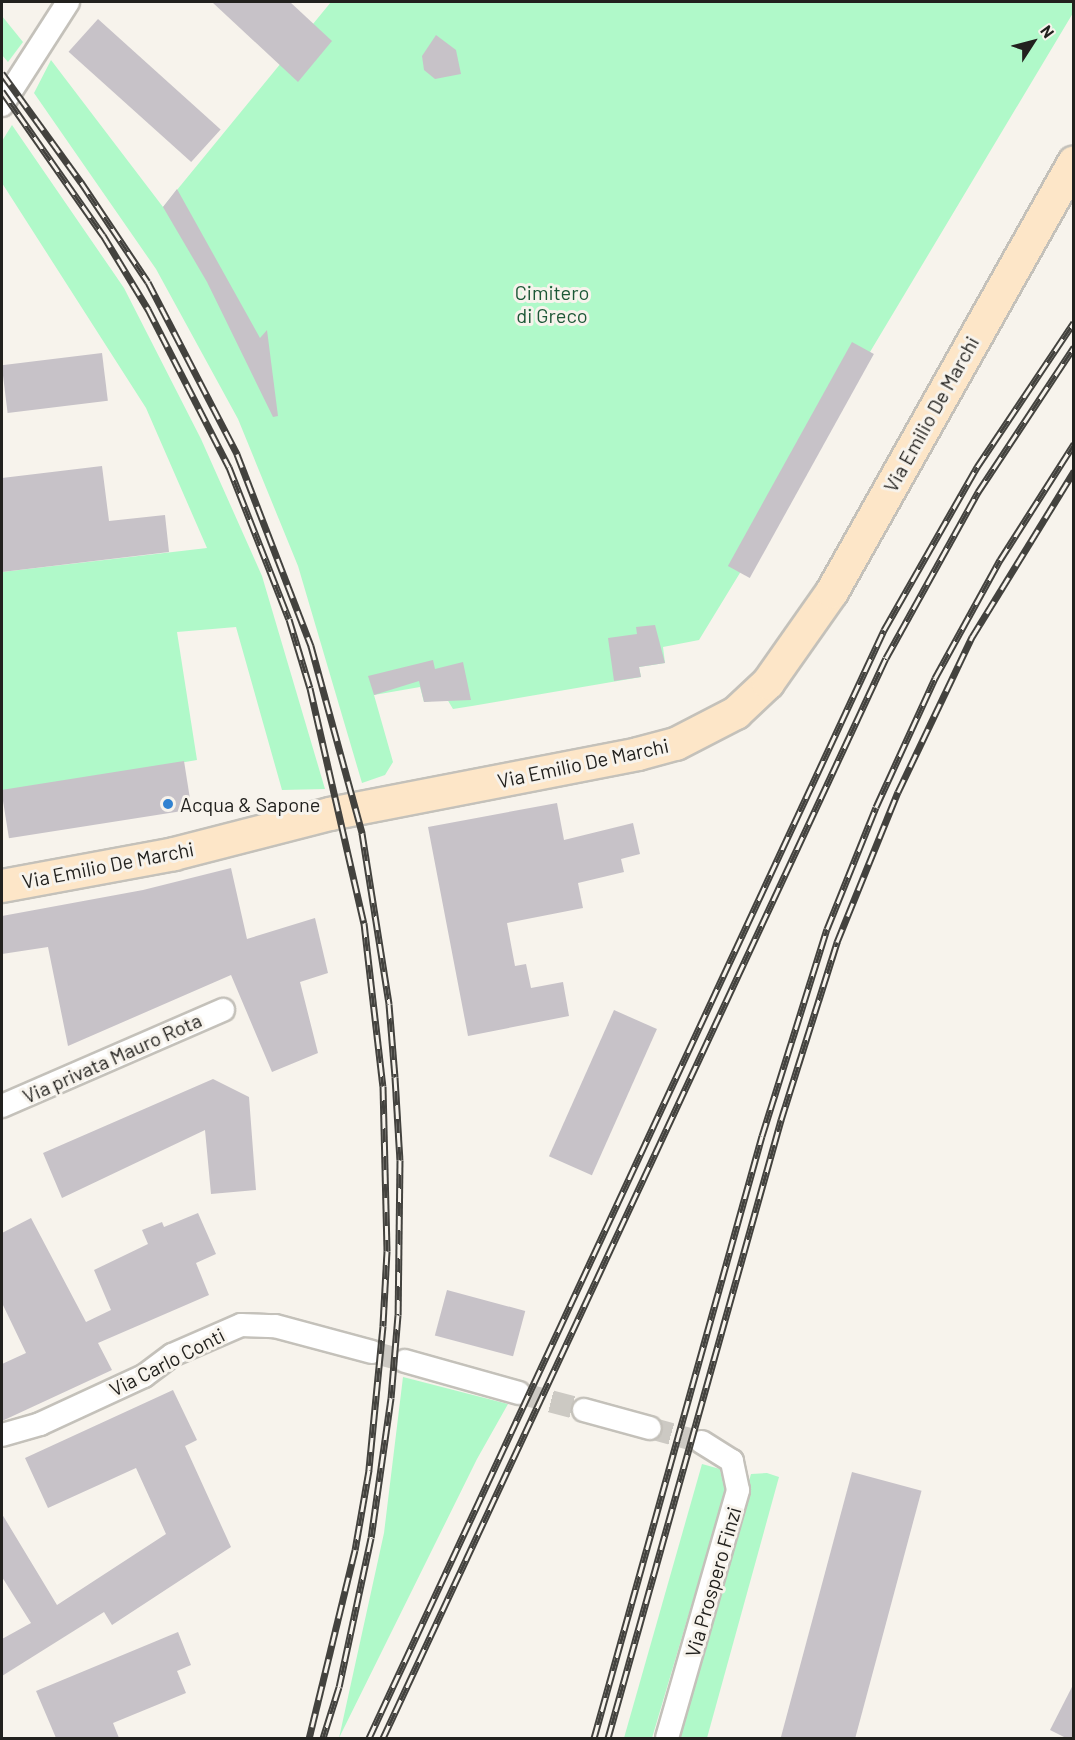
<!DOCTYPE html>
<html>
<head>
<meta charset="utf-8">
<style>
	body { margin:0 }
	#map { position:relative; width:1075px; height:1740px; overflow:hidden; background:#f7f3ec; font-family:Barlow,sans-serif }
	div>[style] { position:absolute }
	.green>* { inset:0; background:#b0f9c9 }
	.building>* { inset:0; background:#c7c2c8; transform-origin:0 0 }
	.street-tunnel>* { height:22px; margin-top:-11px; transform-origin:0; background:repeating-linear-gradient(90deg,#ccc9c3 0 22px,transparent 0 33px) }
	.roads { filter:drop-shadow(2px 0 #c4c1ba) drop-shadow(-2px 0 #c4c1ba) drop-shadow(0 2px #c4c1ba) drop-shadow(0 -2px #c4c1ba) }
	.street>* { height:22px; margin:-11px; padding:0 11px; transform-origin:11px; border-radius:11px; background:#fff }
	.secondary>* { height:32px; margin:-16px; padding:0 16px; transform-origin:16px; border-radius:16px; background:#fde6c8 }
	.rail>* { height:7px; margin-top:-3.5px; transform-origin:0; background:repeating-linear-gradient(90deg,#f7f3ec 0 14px,#43423e 0 28px); box-sizing:border-box; border-block:2px solid #43423e }
	.dots>* { width:16px; height:16px; translate:-50% -50%; box-sizing:border-box; border:3px solid #f7f3ec; border-radius:50% }
	span { translate:-50% -50%; white-space:nowrap; text-align:center; line-height:1.15; -webkit-text-stroke:6px #f7f3ec; paint-order:stroke }
	.park-label { font-size:20px; color:#1c5736 }
	.street-label { font-size:20px; color:#22211e }
	.poi-label { font-size:20px; color:#22211e }
	.left { translate:0 -50%; text-align:left }
	.frame { position:absolute; inset:0; border:3px solid #22211e; pointer-events:none }
	.north { position:absolute; left:1003px; top:12px; width:60px; height:60px; -webkit-text-stroke:4px #f7f3ec; paint-order:stroke; rotate:54deg; font-size:16px; font-weight:700; line-height:24px; text-align:center; color:#22211e }
	.north::after { content:''; display:block; margin:auto; width:21px; height:27px; background:#22211e; clip-path:polygon(50% 0,100% 100%,50% 72%,0 100%) }
</style>
</head>
<body>
<div id="map">
	<div class="green">
		<div style="clip-path:polygon(331px 2px,1073px 2px,1073px 13px,870px 352px,873px 355px,699px 640px,663px 647px,665px 663px,639px 667px,641px 677px,472px 706px,453px 709px,447px 699px,424px 702px,420px 687px,374px 695px,393px 762px,385px 775px,362px 783px,298px 566px,238px 419px,156px 269px,34px 93px,51px 60px,163px 207px)"></div>
		<div style="clip-path:polygon(2px 16px,23px 42px,8px 62px,2px 55px)"></div>
		<div style="clip-path:polygon(12px 125px,124px 288px,201px 439px,262px 576px,325px 789px,282px 790px,236px 627px,177px 632px,197px 760px,2px 793px,2px 572px,207px 548px,146px 408px,2px 183px,2px 141px)"></div>
		<div style="clip-path:polygon(403px 1377px,508px 1404px,477px 1459px,339px 1738px,384px 1533px)"></div>
		<div style="clip-path:polygon(702px 1464px,720px 1469px,725px 1492px,652px 1738px,624px 1738px)"></div>
		<div style="clip-path:polygon(767px 1473px,779px 1477px,707px 1738px,675px 1738px,751px 1474px)"></div>
	</div>
	<div class="building">
		<div style="clip-path:polygon(212px 2px,290px 2px,332px 41px,298px 82px)"></div>
		<div style="left:98px;top:19px;width:165px;height:44px;rotate:42deg"></div>
		<div style="clip-path:polygon(436px 35px,456px 50px,461px 74px,435px 79px,424px 70px,422px 56px)"></div>
		<div style="clip-path:polygon(177px 189px,260px 338px,267px 330px,278px 416px,273px 417px,207px 282px,163px 207px)"></div>
		<div style="left:852px;top:342px;width:25px;height:256px;rotate:29deg"></div>
		<div style="left:102px;top:353px;width:48px;height:101px;rotate:83deg"></div>
		<div style="clip-path:polygon(102px 466px,109px 521px,165px 515px,169px 552px,2px 572px,2px 478px)"></div>
		<div style="clip-path:polygon(655px 625px,665px 663px,639px 667px,641px 677px,614px 681px,608px 638px,637px 634px,636px 627px)"></div>
		<div style="clip-path:polygon(433px 660px,435px 669px,463px 662px,471px 700px,424px 702px,419px 681px,374px 695px,368px 676px)"></div>
		<div style="left:184px;top:761px;width:49px;height:185px;rotate:81deg"></div>
		<div style="clip-path:polygon(557px 803px,564px 840px,633px 823px,640px 854px,621px 859px,624px 872px,578px 883px,583px 908px,507px 923px,515px 966px,526px 964px,531px 988px,563px 982px,569px 1016px,468px 1036px,428px 827px)"></div>
		<div style="clip-path:polygon(231px 868px,247px 939px,315px 918px,328px 973px,300px 982px,318px 1053px,272px 1072px,231px 975px,68px 1046px,48px 947px,2px 954px,2px 916px,143px 890px)"></div>
		<div style="left:614px;top:1010px;width:47px;height:160px;rotate:24deg"></div>
		<div style="clip-path:polygon(213px 1079px,249px 1097px,256px 1190px,211px 1194px,205px 1130px,62px 1198px,43px 1153px)"></div>
		<div style="clip-path:polygon(198px 1213px,216px 1254px,196px 1263px,209px 1295px,98px 1343px,112px 1370px,2px 1421px,2px 1364px,26px 1353px,2px 1303px,2px 1233px,31px 1218px,86px 1322px,111px 1310px,94px 1270px,148px 1244px,142px 1230px,162px 1222px,164px 1227px)"></div>
		<div style="left:447px;top:1290px;width:81px;height:47px;rotate:15deg"></div>
		<div style="clip-path:polygon(173px 1390px,197px 1440px,185px 1446px,231px 1547px,112px 1625px,104px 1612px,2px 1676px,2px 1639px,31px 1623px,2px 1577px,2px 1514px,57px 1605px,166px 1534px,136px 1468px,48px 1508px,25px 1458px)"></div>
		<div style="left:852px;top:1472px;width:72px;height:276px;rotate:15deg"></div>
		<div style="clip-path:polygon(178px 1632px,191px 1665px,177px 1671px,186px 1693px,113px 1723px,119px 1738px,56px 1738px,36px 1691px)"></div>
		<div style="clip-path:polygon(1074px 1683px,1074px 1738px,1066px 1738px,1050px 1730px)"></div>
	</div>
	<div class="street-tunnel">
		<div style="left:372px;top:1352px;width:34px;rotate:15deg"></div>
		<div style="left:519px;top:1393px;width:67px;rotate:14.7deg"></div>
		<div style="left:650px;top:1428px;width:53px;rotate:15.4deg"></div>
	</div>
	<div class="roads">
		<div class="street">
			<div style="left:2px;top:105px;width:122px;rotate:-57.3deg"></div>
			<div style="left:2px;top:1106px;width:241px;rotate:-23.5deg"></div>
			<div style="left:405px;top:1361px;width:118px;rotate:15.7deg"></div>
			<div style="left:584px;top:1410px;width:68px;rotate:15.3deg"></div>
			<div style="left:2px;top:1435px;width:40px;rotate:-16deg"></div>
			<div style="left:40px;top:1424px;width:115px;rotate:-24.8deg"></div>
			<div style="left:144px;top:1376px;width:35px;rotate:-37deg"></div>
			<div style="left:172px;top:1355px;width:75px;rotate:-23.5deg"></div>
			<div style="left:241px;top:1325px;width:34px;rotate:2deg"></div>
			<div style="left:275px;top:1326px;width:100px;rotate:15deg"></div>
			<div style="left:667px;top:1738px;width:258px;rotate:-74deg"></div>
			<div style="left:738px;top:1490px;width:30px;rotate:-102deg"></div>
			<div style="left:732px;top:1461px;width:36px;rotate:-148deg"></div>
		</div>
		<div class="secondary">
			<div style="left:2px;top:886px;width:175px;rotate:-10.5deg"></div>
			<div style="left:174px;top:854px;width:161px;rotate:-14.4deg"></div>
			<div style="left:330px;top:814px;width:314px;rotate:-11deg"></div>
			<div style="left:638px;top:754px;width:39px;rotate:-15deg"></div>
			<div style="left:676px;top:744px;width:68px;rotate:-27.3deg"></div>
			<div style="left:736px;top:713px;width:44px;rotate:-43.2deg"></div>
			<div style="left:768px;top:683px;width:111px;rotate:-54.9deg"></div>
			<div style="left:832px;top:592px;width:493px;rotate:-60.6deg"></div>
		</div>
	</div>
	<div class="rail">
		<div style="left:2px;top:73px;width:135px;rotate:54.1deg"></div>
		<div style="left:81px;top:182px;width:120px;rotate:56.2deg"></div>
		<div style="left:148px;top:282px;width:194px;rotate:62.6deg"></div>
		<div style="left:237px;top:454px;width:206px;rotate:68.9deg"></div>
		<div style="left:311px;top:646px;width:194px;rotate:74.7deg"></div>
		<div style="left:362px;top:833px;width:173px;rotate:81deg"></div>
		<div style="left:389px;top:1004px;width:73px;rotate:85.3deg"></div>
		<div style="left:395px;top:1077px;width:83px;rotate:86.6deg"></div>
		<div style="left:400px;top:1160px;width:155px;rotate:90.7deg"></div>
		<div style="left:398px;top:1315px;width:83px;rotate:94.8deg"></div>
		<div style="left:391px;top:1398px;width:141px;rotate:98.1deg"></div>
		<div style="left:371px;top:1538px;width:152px;rotate:102.1deg"></div>
		<div style="left:339px;top:1687px;width:53px;rotate:107.4deg"></div>
		<div style="left:2px;top:91px;width:176px;rotate:55deg"></div>
		<div style="left:103px;top:235px;width:87px;rotate:58.7deg"></div>
		<div style="left:148px;top:309px;width:178px;rotate:62.9deg"></div>
		<div style="left:229px;top:467px;width:163px;rotate:68.5deg"></div>
		<div style="left:289px;top:619px;width:72px;rotate:73.1deg"></div>
		<div style="left:310px;top:688px;width:241px;rotate:77.1deg"></div>
		<div style="left:364px;top:923px;width:164px;rotate:83.4deg"></div>
		<div style="left:383px;top:1086px;width:165px;rotate:88.6deg"></div>
		<div style="left:387px;top:1251px;width:75px;rotate:93.1deg"></div>
		<div style="left:383px;top:1326px;width:145px;rotate:95.6deg"></div>
		<div style="left:369px;top:1470px;width:81px;rotate:99.9deg"></div>
		<div style="left:355px;top:1550px;width:194px;rotate:103.7deg"></div>
		<div style="left:369px;top:1738px;width:1222px;rotate:-65.07deg"></div>
		<div style="left:884px;top:630px;width:188px;rotate:-60.3deg"></div>
		<div style="left:977px;top:467px;width:174px;rotate:-56.2deg"></div>
		<div style="left:383px;top:1738px;width:1191px;rotate:-65.03deg"></div>
		<div style="left:886px;top:658px;width:190px;rotate:-61deg"></div>
		<div style="left:978px;top:492px;width:174px;rotate:-56.5deg"></div>
		<div style="left:594px;top:1738px;width:625px;rotate:-74.41deg"></div>
		<div style="left:762px;top:1136px;width:217px;rotate:-72.6deg"></div>
		<div style="left:827px;top:929px;width:131px;rotate:-68.1deg"></div>
		<div style="left:876px;top:807px;width:142px;rotate:-65.4deg"></div>
		<div style="left:935px;top:678px;width:135px;rotate:-61.2deg"></div>
		<div style="left:1000px;top:560px;width:138px;rotate:-57.5deg"></div>
		<div style="left:608px;top:1738px;width:642px;rotate:-74.36deg"></div>
		<div style="left:781px;top:1120px;width:187px;rotate:-72.5deg"></div>
		<div style="left:837px;top:942px;width:162px;rotate:-67.9deg"></div>
		<div style="left:898px;top:792px;width:172px;rotate:-64.5deg"></div>
		<div style="left:972px;top:637px;width:195px;rotate:-58.4deg"></div>
	</div>
	<div class="dots">
		<div style="left:168px;top:804px;background:#3182d1"></div>
	</div>
	<div class="park-label">
		<span style="left:552px;top:304px">Cimitero<br>di Greco</span>
	</div>
	<div class="street-label">
		<span style="left:931px;top:414px;rotate:-61deg">Via Emilio De Marchi</span>
		<span style="left:583px;top:763px;rotate:-12deg">Via Emilio De Marchi</span>
		<span style="left:108px;top:865px;rotate:-11deg">Via Emilio De Marchi</span>
		<span style="left:112px;top:1058px;rotate:-24deg">Via privata Mauro Rota</span>
		<span style="left:167px;top:1362px;rotate:-27deg">Via Carlo Conti</span>
		<span style="left:713px;top:1582px;rotate:-74deg">Via Prospero Finzi</span>
	</div>
	<div class="poi-label">
		<span class="left" style="left:180px;top:804px">Acqua &amp; Sapone</span>
	</div>
	<div class="frame"></div>
	<div class="north">N</div>
</div>
</body>
</html>
